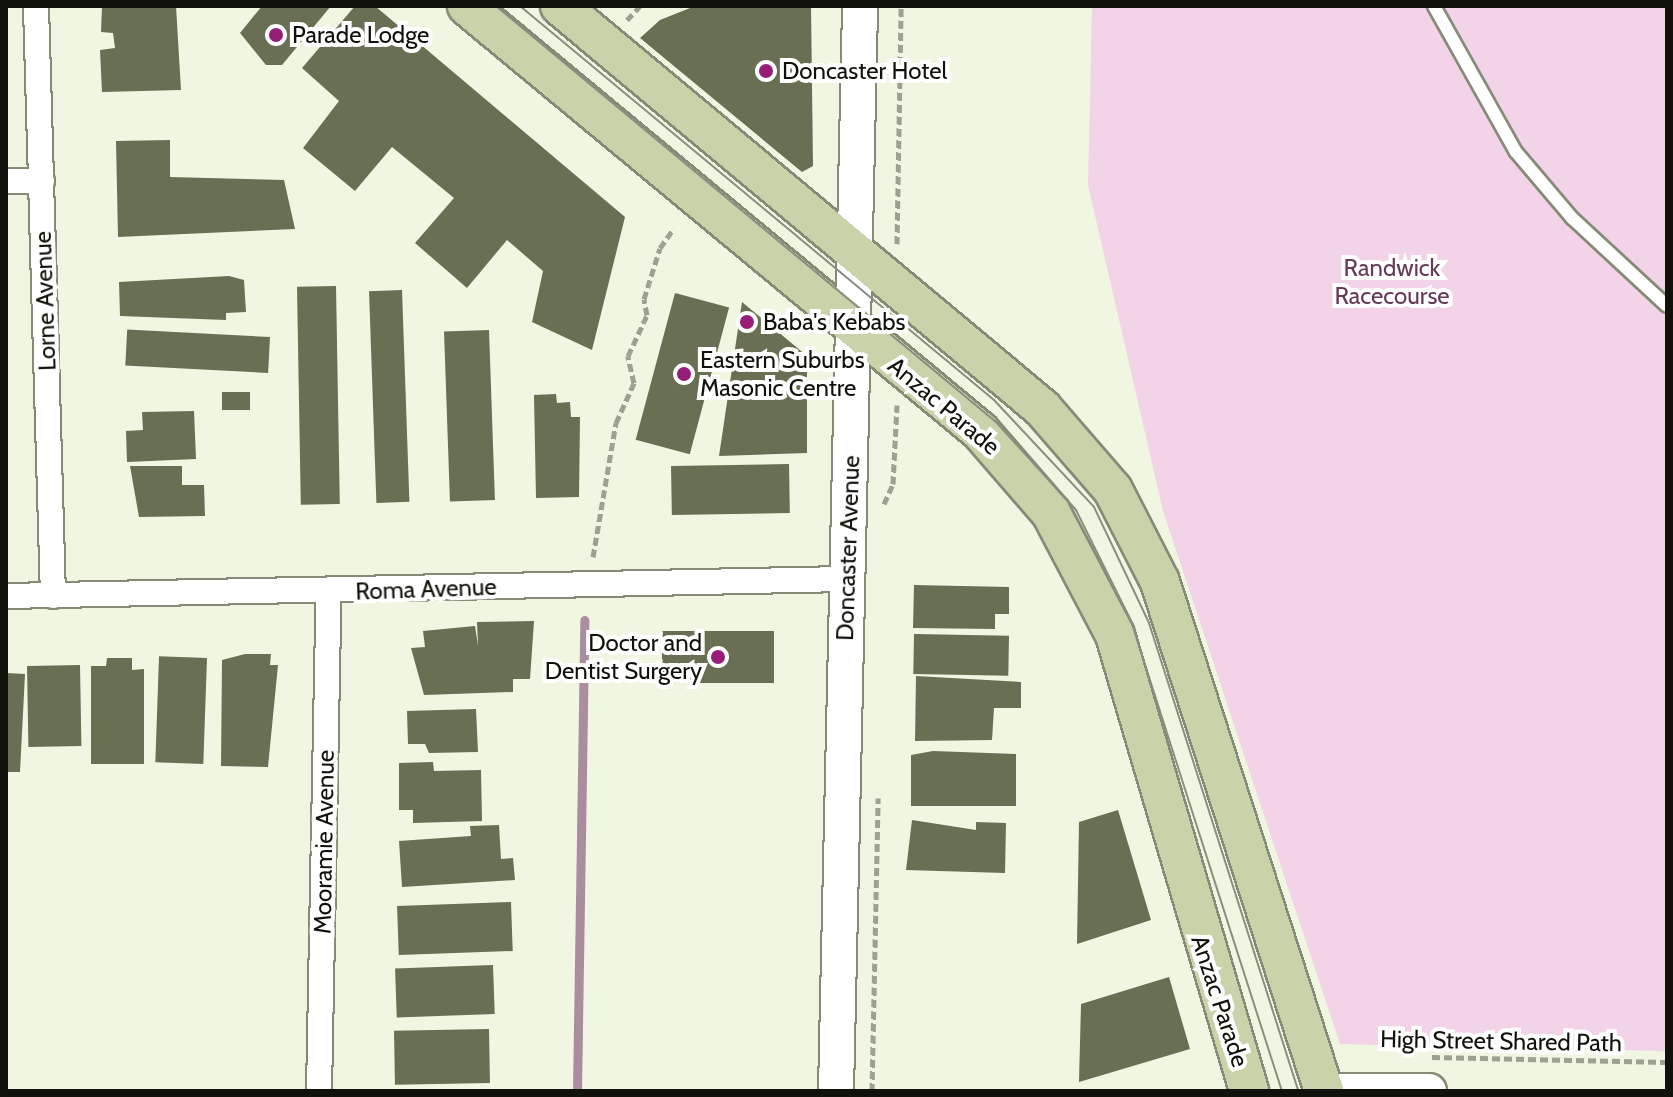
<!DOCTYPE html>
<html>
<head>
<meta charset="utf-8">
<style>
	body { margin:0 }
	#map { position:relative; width:1673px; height:1097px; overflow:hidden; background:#f0f6e1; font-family:Cabin,sans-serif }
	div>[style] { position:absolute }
	.green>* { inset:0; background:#f3d3e7 }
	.stream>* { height:9px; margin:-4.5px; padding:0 4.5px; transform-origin:4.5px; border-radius:4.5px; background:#ab8da0 }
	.building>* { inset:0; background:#686f52; transform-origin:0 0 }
	.path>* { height:5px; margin-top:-2.5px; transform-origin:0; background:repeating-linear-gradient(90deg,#9ca191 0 8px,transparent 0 12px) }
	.roads { filter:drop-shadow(2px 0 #868b78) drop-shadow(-2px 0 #868b78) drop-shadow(0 2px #868b78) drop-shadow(0 -2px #868b78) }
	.lane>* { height:12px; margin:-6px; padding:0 6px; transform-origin:6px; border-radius:6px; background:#fff }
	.street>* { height:24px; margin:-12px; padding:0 12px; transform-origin:12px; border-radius:12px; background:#fff }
	.secondary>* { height:34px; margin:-17px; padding:0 17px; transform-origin:17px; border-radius:17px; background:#fff }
	.primary>* { height:38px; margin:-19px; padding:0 19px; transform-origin:19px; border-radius:19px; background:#c9d3aa }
	.tram>* { height:2px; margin:-1px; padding:0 1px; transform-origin:1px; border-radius:1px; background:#898d7e }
	.dots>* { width:22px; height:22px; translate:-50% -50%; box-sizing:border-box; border:4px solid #fff; border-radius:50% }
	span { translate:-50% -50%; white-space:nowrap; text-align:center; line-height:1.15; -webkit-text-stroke:8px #fff; paint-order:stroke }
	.poi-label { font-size:24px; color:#0f110a }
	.left { translate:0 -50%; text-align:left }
	.right { translate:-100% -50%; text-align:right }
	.park-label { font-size:24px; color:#663a57 }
	.street-label { font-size:24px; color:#0f110a }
	.frame { position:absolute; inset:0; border:8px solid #0f110a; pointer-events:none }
</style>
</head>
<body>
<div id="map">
	<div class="green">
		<div style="clip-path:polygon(1092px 6px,1667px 6px,1667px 1051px,1340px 1044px,1163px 511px,1088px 185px)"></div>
	</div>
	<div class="stream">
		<div style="left:577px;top:1091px;width:471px;rotate:-89.1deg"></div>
	</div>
	<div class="building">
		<div style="clip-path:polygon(102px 6px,176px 6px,181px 90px,102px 92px,100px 50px,115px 48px,113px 33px,101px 32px)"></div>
		<div style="clip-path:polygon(262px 6px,331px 6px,282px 65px,266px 65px,240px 33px)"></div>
		<div style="clip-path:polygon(355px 6px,375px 6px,625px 217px,592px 350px,532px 322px,543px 271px,507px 240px,467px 288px,415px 243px,454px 198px,392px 147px,355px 191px,303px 148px,339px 101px,302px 68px)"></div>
		<div style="clip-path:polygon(695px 6px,811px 6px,813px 166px,802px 172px,640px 38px,660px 20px)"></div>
		<div style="clip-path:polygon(170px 140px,170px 177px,284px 180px,295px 229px,118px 237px,116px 141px)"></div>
		<div style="clip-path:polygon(229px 276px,244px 280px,246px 312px,226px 313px,226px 320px,120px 316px,119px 282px)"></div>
		<div style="left:336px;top:286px;width:218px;height:39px;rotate:89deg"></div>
		<div style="left:402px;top:290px;width:212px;height:33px;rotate:88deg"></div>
		<div style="left:675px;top:293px;width:56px;height:152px;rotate:15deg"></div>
		<div style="clip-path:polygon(742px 302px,807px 356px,807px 453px,719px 456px)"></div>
		<div style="left:489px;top:330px;width:170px;height:45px;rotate:88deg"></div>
		<div style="left:270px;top:337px;width:36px;height:143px;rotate:93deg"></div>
		<div style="left:250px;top:392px;width:18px;height:28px;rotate:90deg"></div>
		<div style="clip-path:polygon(556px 394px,557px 403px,570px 402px,571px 417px,580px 417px,579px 497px,536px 498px,534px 395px)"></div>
		<div style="clip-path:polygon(194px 411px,196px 459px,127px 462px,126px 431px,143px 430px,142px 412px)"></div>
		<div style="left:789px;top:464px;width:49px;height:118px;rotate:89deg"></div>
		<div style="clip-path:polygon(130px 466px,182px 466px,182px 485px,204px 485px,205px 516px,139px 517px)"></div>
		<div style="clip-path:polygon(914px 585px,1009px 587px,1009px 614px,995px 614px,995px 629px,913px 628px)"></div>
		<div style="clip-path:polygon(534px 621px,530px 679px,513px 679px,513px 692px,424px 695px,411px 648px,425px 647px,423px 631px,475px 626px,478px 646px,477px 622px)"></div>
		<div style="left:662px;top:631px;width:112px;height:52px"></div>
		<div style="left:914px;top:634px;width:95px;height:40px;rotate:1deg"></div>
		<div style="clip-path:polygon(245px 654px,271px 654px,270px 665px,278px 665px,268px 767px,221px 766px,222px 660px)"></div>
		<div style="clip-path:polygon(107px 658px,132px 658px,132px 670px,144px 669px,144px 764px,91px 764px,91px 666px,106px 666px)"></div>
		<div style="left:207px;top:658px;width:106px;height:48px;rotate:92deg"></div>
		<div style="left:80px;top:665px;width:81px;height:53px;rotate:89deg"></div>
		<div style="clip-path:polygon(6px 673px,25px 674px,20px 772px,6px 772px)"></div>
		<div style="clip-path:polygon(916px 676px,1021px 682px,1021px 708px,994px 708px,992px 740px,915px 741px)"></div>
		<div style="clip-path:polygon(476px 709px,478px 752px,429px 753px,425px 744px,408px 744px,407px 711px)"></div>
		<div style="clip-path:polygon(933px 751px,1016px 754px,1016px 806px,911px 806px,911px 755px)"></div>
		<div style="clip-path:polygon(433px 762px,434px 771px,481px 770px,482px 821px,413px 823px,413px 810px,399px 810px,399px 763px)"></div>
		<div style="clip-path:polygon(1118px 810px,1151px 920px,1077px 944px,1079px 822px)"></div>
		<div style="clip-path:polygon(912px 820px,976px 830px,976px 822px,1006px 823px,1005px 873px,906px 870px)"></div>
		<div style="clip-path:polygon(499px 825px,501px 859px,513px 858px,515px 880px,402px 887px,399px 841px,471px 836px,470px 826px)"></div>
		<div style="left:511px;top:902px;width:49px;height:114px;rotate:88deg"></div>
		<div style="left:493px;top:965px;width:49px;height:98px;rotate:88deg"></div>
		<div style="clip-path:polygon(1169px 977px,1190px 1049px,1079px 1082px,1081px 1004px)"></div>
		<div style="left:489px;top:1029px;width:54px;height:95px;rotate:89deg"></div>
	</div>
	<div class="path">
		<div style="left:627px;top:20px;width:19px;rotate:-47deg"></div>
		<div style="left:897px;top:244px;width:238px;rotate:-89deg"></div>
		<div style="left:884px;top:504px;width:22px;rotate:-66deg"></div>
		<div style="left:893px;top:484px;width:79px;rotate:-87.1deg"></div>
		<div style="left:593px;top:557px;width:136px;rotate:-80.3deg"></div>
		<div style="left:616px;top:423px;width:44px;rotate:-65.8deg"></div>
		<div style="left:634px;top:383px;width:28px;rotate:-103deg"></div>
		<div style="left:628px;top:356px;width:45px;rotate:-65.1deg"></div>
		<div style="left:647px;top:315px;width:16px;rotate:-101deg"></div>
		<div style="left:644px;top:299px;width:53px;rotate:-72.6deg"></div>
		<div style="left:660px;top:248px;width:24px;rotate:-55deg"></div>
		<div style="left:1432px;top:1057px;width:235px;rotate:1.2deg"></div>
		<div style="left:872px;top:1091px;width:293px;rotate:-88.8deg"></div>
	</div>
	<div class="roads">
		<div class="lane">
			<div style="left:1434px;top:6px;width:167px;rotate:60.7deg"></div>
			<div style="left:1516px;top:152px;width:87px;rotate:49.7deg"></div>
			<div style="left:1572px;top:218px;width:129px;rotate:42.8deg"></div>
		</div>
		<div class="street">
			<div style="left:36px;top:6px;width:590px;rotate:88.35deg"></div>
			<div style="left:6px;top:181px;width:36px"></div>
			<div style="left:6px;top:596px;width:841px;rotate:-1.16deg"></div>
			<div style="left:319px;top:1091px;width:499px;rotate:-88.9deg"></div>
		</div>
		<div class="secondary">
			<div style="left:836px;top:1091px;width:1085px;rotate:-88.73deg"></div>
			<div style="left:1333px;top:1091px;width:96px"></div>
		</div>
		<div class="primary">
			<div style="left:467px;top:6px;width:666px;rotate:39.64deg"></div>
			<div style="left:980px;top:431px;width:108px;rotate:49.1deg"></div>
			<div style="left:1051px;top:513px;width:138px;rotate:62.3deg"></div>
			<div style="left:1115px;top:635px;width:475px;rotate:73.6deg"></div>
			<div style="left:560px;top:6px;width:628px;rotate:39.83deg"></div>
			<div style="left:1042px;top:408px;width:108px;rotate:49.1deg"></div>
			<div style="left:1113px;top:490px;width:103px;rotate:62.9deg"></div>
			<div style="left:1160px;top:582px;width:535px;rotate:72.14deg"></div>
		</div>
	</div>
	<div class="tram">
		<div style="left:496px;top:6px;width:650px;rotate:39.76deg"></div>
		<div style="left:996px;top:422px;width:119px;rotate:47.7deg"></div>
		<div style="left:1076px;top:510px;width:124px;rotate:63.6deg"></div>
		<div style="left:1131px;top:621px;width:494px;rotate:72.2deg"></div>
		<div style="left:520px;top:6px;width:616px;rotate:39.73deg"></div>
		<div style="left:994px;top:400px;width:146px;rotate:46.9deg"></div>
		<div style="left:1094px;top:507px;width:128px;rotate:64.6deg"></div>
		<div style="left:1149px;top:623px;width:491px;rotate:72.3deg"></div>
	</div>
	<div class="dots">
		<div style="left:276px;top:35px;background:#961e79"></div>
		<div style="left:766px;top:71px;background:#961e79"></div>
		<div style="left:747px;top:322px;background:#961e79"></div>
		<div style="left:684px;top:374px;background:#961e79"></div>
		<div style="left:718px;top:657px;background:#961e79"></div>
	</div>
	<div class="poi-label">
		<span class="left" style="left:292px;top:35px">Parade Lodge</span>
		<span class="left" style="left:782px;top:71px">Doncaster Hotel</span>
		<span class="left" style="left:763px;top:322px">Baba's Kebabs</span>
		<span class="left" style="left:700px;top:374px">Eastern Suburbs<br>Masonic Centre</span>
		<span class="right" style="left:702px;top:657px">Doctor and<br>Dentist Surgery</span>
	</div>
	<div class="park-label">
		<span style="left:1392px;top:282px">Randwick<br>Racecourse</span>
	</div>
	<div class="street-label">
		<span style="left:45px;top:301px;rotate:-92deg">Lorne Avenue</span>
		<span style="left:944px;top:406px;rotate:40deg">Anzac Parade</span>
		<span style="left:848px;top:548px;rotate:-88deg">Doncaster Avenue</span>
		<span style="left:426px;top:589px;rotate:-2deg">Roma Avenue</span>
		<span style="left:324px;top:842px;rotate:-89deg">Mooramie Avenue</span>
		<span style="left:1220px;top:1001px;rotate:72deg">Anzac Parade</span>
		<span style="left:1501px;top:1041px;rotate:1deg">High Street Shared Path</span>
	</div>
	<div class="frame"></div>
</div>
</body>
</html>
